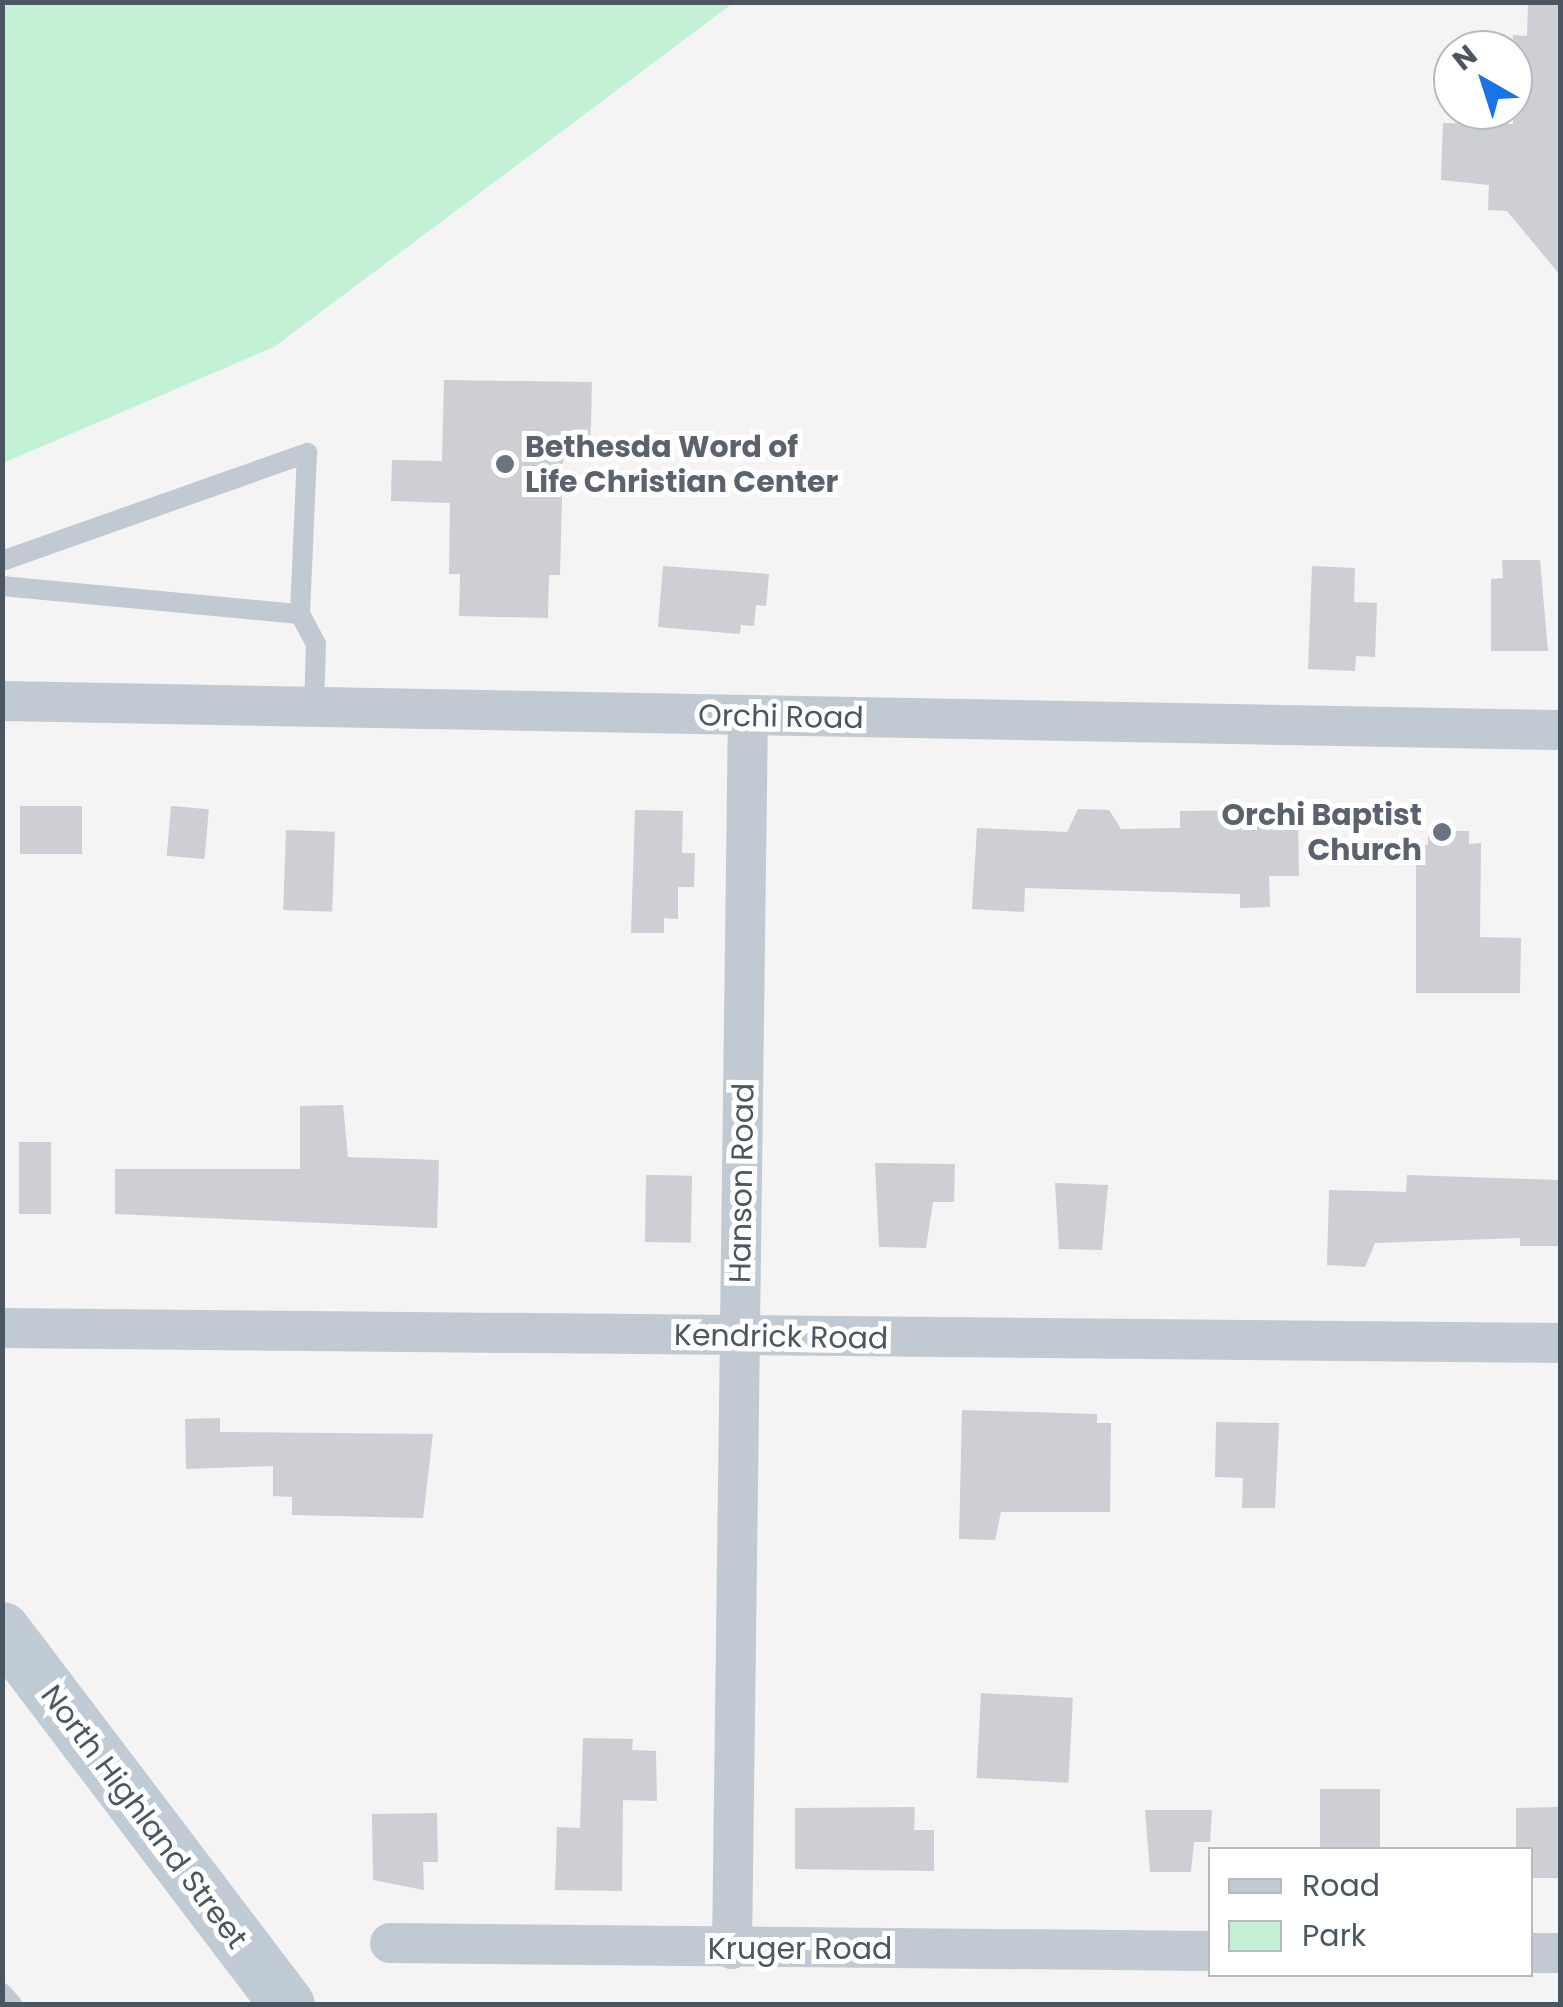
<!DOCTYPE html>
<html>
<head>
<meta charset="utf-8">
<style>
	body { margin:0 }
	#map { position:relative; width:1563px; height:2007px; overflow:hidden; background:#f5f3f3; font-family:Poppins,sans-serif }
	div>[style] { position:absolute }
	.green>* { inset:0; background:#c3f1d5 }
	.building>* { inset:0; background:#cdcfd5; transform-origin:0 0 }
	.lane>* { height:20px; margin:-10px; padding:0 10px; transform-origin:10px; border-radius:10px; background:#c1cad2 }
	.street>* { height:40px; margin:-20px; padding:0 20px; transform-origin:20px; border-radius:20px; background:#c1cad2 }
	.secondary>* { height:55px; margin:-27.5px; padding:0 27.5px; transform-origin:27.5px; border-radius:27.5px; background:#c1cbd6 }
	.dots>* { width:28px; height:28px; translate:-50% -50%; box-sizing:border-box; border:5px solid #fff; border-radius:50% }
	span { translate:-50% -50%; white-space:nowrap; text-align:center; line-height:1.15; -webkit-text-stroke:10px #fff; paint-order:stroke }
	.worship-label { font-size:30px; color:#5b616d; font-weight:700 }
	.left { translate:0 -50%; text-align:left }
	.right { translate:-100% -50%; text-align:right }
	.street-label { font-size:30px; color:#4a5661 }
	.frame { position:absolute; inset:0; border:5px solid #4a5661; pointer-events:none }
	.legend { position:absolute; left:1208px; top:1847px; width:325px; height:130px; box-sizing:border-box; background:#fff; border:2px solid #b7bbc0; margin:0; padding:12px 18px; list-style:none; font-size:30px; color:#4a5661 }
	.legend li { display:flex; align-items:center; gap:20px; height:50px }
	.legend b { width:50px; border:2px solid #b7bbc0 }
	.north { position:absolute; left:1433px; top:30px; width:100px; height:100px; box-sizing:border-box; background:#fff; border:2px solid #b7bbc0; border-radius:50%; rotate:321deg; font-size:28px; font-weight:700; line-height:40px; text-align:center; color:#4a5661 }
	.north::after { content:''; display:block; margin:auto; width:35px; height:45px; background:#1a73e8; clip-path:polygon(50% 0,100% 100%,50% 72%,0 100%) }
</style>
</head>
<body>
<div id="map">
	<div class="green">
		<div style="clip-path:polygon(3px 2px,733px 2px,733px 3px,274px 347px,3px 463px)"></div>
	</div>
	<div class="building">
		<div style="clip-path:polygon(1528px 2px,1560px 2px,1560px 275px,1507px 211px,1488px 210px,1489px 185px,1441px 180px,1443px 123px,1513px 124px,1513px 35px,1527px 36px)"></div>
		<div style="clip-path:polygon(444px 380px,592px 382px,590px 460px,563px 460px,560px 575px,549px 575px,548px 618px,459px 616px,460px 574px,449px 574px,450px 503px,391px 501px,392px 460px,442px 461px)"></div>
		<div style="clip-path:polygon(1502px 560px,1540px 560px,1548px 651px,1491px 651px,1491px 579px,1503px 578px)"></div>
		<div style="clip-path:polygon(663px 566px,769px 574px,766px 606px,756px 605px,754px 626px,741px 625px,740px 634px,658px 627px)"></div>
		<div style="clip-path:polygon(1312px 566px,1355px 568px,1354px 602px,1377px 603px,1375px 657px,1356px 656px,1355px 671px,1308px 669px)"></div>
		<div style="left:20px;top:806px;width:62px;height:48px"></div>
		<div style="left:171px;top:806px;width:38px;height:50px;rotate:5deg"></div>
		<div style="clip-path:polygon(1078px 809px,1109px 810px,1121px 829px,1180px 828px,1180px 811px,1278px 810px,1278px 820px,1298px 819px,1299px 876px,1269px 876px,1270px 907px,1240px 908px,1240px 894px,1025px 888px,1024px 912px,972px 909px,977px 828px,1067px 832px)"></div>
		<div style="clip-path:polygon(635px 810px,683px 811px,682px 853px,695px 853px,694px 887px,678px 887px,678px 919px,664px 918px,664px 933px,631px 933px)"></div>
		<div style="left:286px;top:830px;width:49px;height:80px;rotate:2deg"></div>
		<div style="clip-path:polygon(1428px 831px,1469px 831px,1469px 844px,1481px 843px,1480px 937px,1521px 938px,1520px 993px,1416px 993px,1416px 845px,1428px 845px)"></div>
		<div style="clip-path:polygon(343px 1105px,348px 1157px,439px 1160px,437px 1228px,115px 1214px,115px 1169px,300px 1169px,300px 1106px)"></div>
		<div style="left:19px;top:1142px;width:32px;height:72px"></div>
		<div style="clip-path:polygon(875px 1163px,955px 1164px,954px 1202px,933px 1202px,926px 1248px,879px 1247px)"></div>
		<div style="left:646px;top:1175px;width:46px;height:67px;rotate:1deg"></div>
		<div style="clip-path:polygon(1407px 1175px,1560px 1180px,1560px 1246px,1520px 1246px,1520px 1238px,1375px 1243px,1365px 1267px,1327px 1265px,1329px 1190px,1406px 1192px)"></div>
		<div style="clip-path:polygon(1055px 1183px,1108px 1185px,1102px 1250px,1059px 1249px)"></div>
		<div style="clip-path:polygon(962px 1410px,1097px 1414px,1097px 1423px,1111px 1423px,1110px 1512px,1001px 1512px,995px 1540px,959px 1539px)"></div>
		<div style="clip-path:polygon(220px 1418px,220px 1432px,433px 1434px,423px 1518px,292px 1515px,292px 1497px,273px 1496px,273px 1466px,186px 1469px,185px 1419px)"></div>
		<div style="clip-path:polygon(1216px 1422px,1279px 1423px,1275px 1508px,1242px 1508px,1243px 1478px,1215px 1477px)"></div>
		<div style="left:981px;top:1693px;width:92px;height:85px;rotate:3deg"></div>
		<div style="clip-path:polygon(583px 1738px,633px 1739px,632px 1750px,656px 1751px,657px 1801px,623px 1800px,622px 1891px,555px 1890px,557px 1827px,580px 1828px)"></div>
		<div style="left:1320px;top:1789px;width:60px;height:61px"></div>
		<div style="clip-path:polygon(915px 1807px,914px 1830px,934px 1830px,934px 1871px,795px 1869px,795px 1808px)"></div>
		<div style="clip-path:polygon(1560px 1807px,1560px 1878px,1530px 1878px,1530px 1850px,1516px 1850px,1516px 1808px)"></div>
		<div style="clip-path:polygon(1145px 1810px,1212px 1810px,1210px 1842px,1194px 1842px,1191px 1872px,1150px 1872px)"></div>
		<div style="clip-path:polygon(437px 1813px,438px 1862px,423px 1862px,424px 1890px,373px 1880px,372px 1814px)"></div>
	</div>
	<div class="lane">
		<div style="left:2px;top:561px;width:324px;rotate:-19.5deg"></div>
		<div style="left:307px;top:453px;width:161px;rotate:92.5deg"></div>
		<div style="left:300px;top:614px;width:34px;rotate:62deg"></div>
		<div style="left:316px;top:644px;width:62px;rotate:91.8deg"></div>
		<div style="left:2px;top:586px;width:299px;rotate:5.4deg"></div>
		<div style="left:2px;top:1993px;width:15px;rotate:48deg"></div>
	</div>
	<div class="street">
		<div style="left:2px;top:701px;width:1558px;rotate:1.07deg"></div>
		<div style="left:2px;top:1328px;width:1558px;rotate:0.55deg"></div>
		<div style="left:390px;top:1943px;width:820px;rotate:0.56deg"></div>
		<div style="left:732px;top:1949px;width:1232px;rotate:-89.26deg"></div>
		<div style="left:1530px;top:1953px;width:30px"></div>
	</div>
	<div class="secondary">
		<div style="left:2px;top:1629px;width:471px;rotate:52.8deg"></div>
	</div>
	<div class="dots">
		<div style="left:505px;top:464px;background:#6b7280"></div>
		<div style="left:1442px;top:832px;background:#6b7280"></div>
	</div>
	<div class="worship-label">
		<span class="left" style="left:525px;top:464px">Bethesda Word of<br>Life Christian Center</span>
		<span class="right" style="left:1422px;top:832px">Orchi Baptist<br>Church</span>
	</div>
	<div class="street-label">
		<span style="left:781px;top:717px;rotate:1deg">Orchi Road</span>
		<span style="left:742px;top:1183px;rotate:-89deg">Hanson Road</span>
		<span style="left:781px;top:1337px;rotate:1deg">Kendrick Road</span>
		<span style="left:144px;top:1817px;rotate:53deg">North Highland Street</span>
		<span style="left:800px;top:1949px">Kruger Road</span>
	</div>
	<div class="frame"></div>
	<ul class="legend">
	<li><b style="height:12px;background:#c1cbd6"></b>Road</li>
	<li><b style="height:28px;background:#c3f1d5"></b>Park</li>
	</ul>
	<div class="north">N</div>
</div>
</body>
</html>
